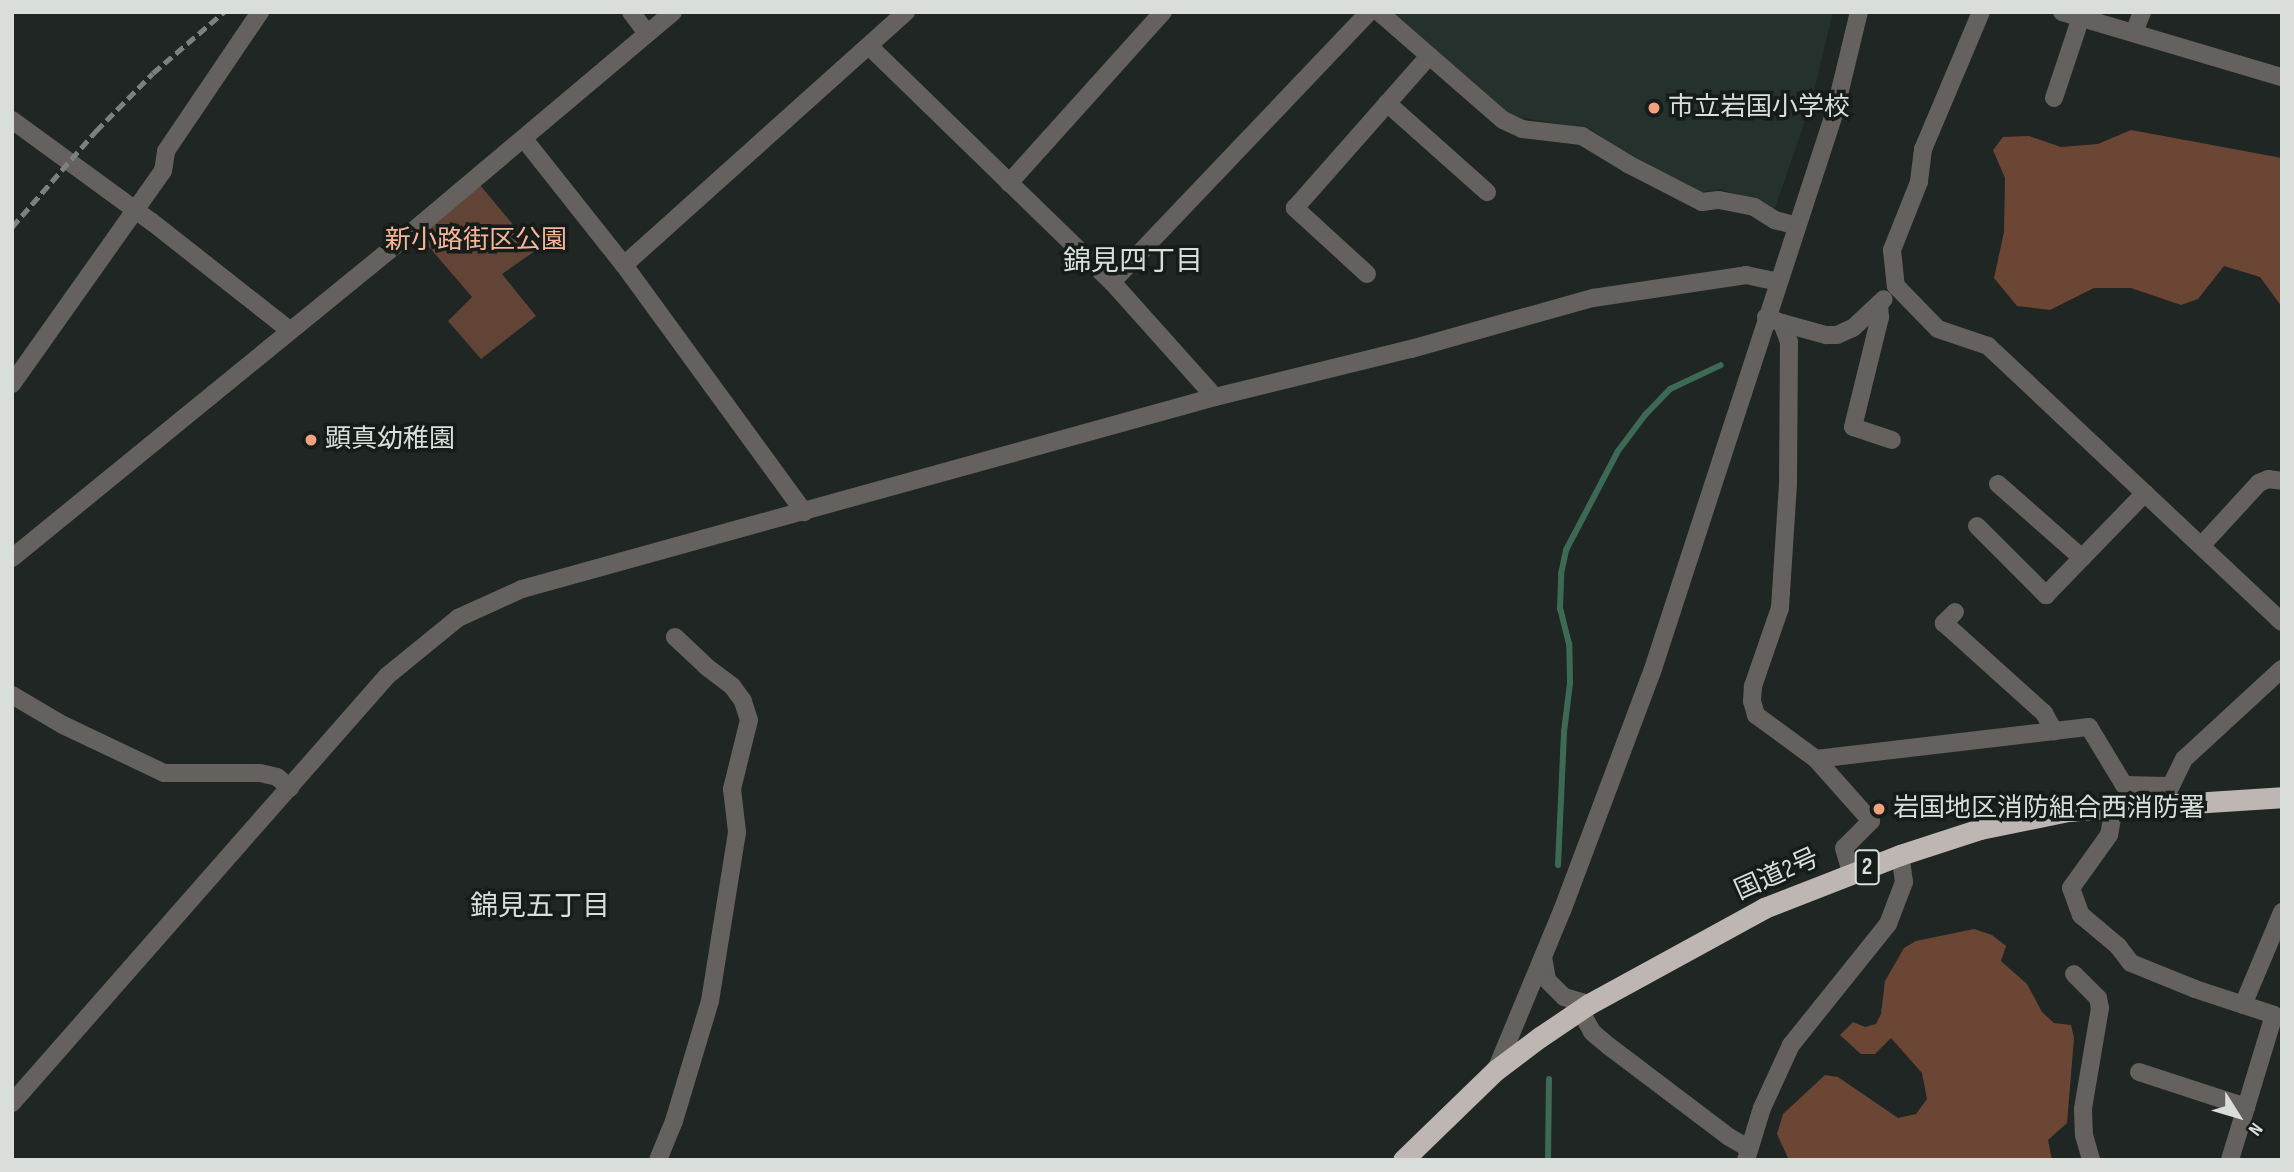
<!DOCTYPE html>
<html>
<head>
<meta charset="utf-8">
<style>
	body { margin:0 }
	#map { position:relative; width:2294px; height:1172px; overflow:hidden; background:#1f2623; font-family:"Sofia Sans Condensed","Noto Sans JP",sans-serif }
	div>[style] { position:absolute }
	.built>* { inset:0; background:#24312c }
	.green>* { inset:0; background:#624437 }
	.forest>* { inset:0; background:#6b4635 }
	.stream>* { height:6px; margin:-3px; padding:0 3px; transform-origin:3px; border-radius:3px; background:#3d6a57 }
	.minor>* { height:18px; margin:-9px; padding:0 9px; transform-origin:9px; border-radius:9px; background:#64615f }
	.highway>* { height:21px; margin:-10.5px; padding:0 10.5px; transform-origin:10.5px; border-radius:10.5px; background:#beb6b2 }
	.rail>* { height:5px; margin-top:-2.5px; transform-origin:0; background:repeating-linear-gradient(90deg,#7b817e 0 10px,transparent 0 15px) }
	.dots>* { width:19px; height:19px; translate:-50% -50%; box-sizing:border-box; border:4px solid #161c19; border-radius:50% }
	span { translate:-50% -50%; white-space:nowrap; text-align:center; line-height:1.15; -webkit-text-stroke:7px #161c19; paint-order:stroke }
	.shield-label span { padding:2px 5px; background:#161c19; border:2px solid; border-radius:5px; -webkit-text-stroke-width:0 }
	.shield-label { font-size:24px; color:#d9dedb; font-weight:700 }
	.poi-label { font-size:26px; color:#d9dedb }
	.left { translate:0 -50%; text-align:left }
	.park-label { font-size:26px; color:#f8b598 }
	.street-label { font-size:26px; color:#d9dedb }
	.neighbourhood-label { font-size:28px; color:#d9dedb }
	.frame { position:absolute; inset:0; border:14px solid #d9dedb; pointer-events:none }
	.north { position:absolute; left:2203px; top:1081px; width:70px; height:70px; -webkit-text-stroke:5px #161c19; paint-order:stroke; rotate:127deg; font-size:19px; font-weight:700; line-height:28px; text-align:center; color:#d9dedb }
	.north::after { content:''; display:block; margin:auto; width:24px; height:32px; background:#d9dedb; clip-path:polygon(50% 0,100% 100%,50% 72%,0 100%) }
</style>
</head>
<body>
<div id="map">
	<div class="built">
		<div style="clip-path:polygon(1391px 12px,1833px 12px,1811px 104px,1774px 211px,1758px 201px,1720px 189px,1700px 192px,1615px 146px,1590px 129px,1522px 118px,1503px 112px)"></div>
	</div>
	<div class="green">
		<div style="clip-path:polygon(480px 185px,535px 251px,502px 274px,536px 316px,481px 359px,448px 321px,472px 297px,417px 233px)"></div>
	</div>
	<div class="forest">
		<div style="clip-path:polygon(2131px 130px,2282px 158px,2282px 307px,2260px 277px,2224px 266px,2198px 299px,2181px 305px,2131px 288px,2094px 288px,2050px 310px,2017px 306px,1994px 278px,2004px 232px,2005px 178px,1993px 150px,2003px 137px,2029px 136px,2061px 147px,2098px 144px)"></div>
		<div style="clip-path:polygon(1974px 929px,1992px 935px,2006px 946px,2001px 961px,2027px 984px,2042px 1012px,2054px 1023px,2071px 1025px,2074px 1038px,2067px 1123px,2048px 1140px,2052px 1160px,1789px 1160px,1777px 1134px,1783px 1114px,1825px 1075px,1838px 1077px,1898px 1118px,1916px 1114px,1927px 1099px,1922px 1073px,1891px 1038px,1875px 1054px,1861px 1054px,1840px 1035px,1853px 1022px,1865px 1027px,1876px 1024px,1881px 1014px,1885px 981px,1904px 948px,1916px 941px)"></div>
	</div>
	<div class="stream">
		<div style="left:1558px;top:865px;width:133px;rotate:-87.4deg"></div>
		<div style="left:1564px;top:732px;width:49px;rotate:-83deg"></div>
		<div style="left:1570px;top:683px;width:39px;rotate:-91deg"></div>
		<div style="left:1569px;top:644px;width:36px;rotate:-104deg"></div>
		<div style="left:1560px;top:609px;width:35px;rotate:-88deg"></div>
		<div style="left:1561px;top:574px;width:25px;rotate:-78deg"></div>
		<div style="left:1566px;top:550px;width:112px;rotate:-62.3deg"></div>
		<div style="left:1618px;top:451px;width:45px;rotate:-53.1deg"></div>
		<div style="left:1645px;top:415px;width:36px;rotate:-46deg"></div>
		<div style="left:1670px;top:389px;width:56px;rotate:-25.2deg"></div>
		<div style="left:1548px;top:1160px;width:81px;rotate:-89.3deg"></div>
	</div>
	<div class="minor">
		<div style="left:631px;top:12px;width:26px;rotate:53deg"></div>
		<div style="left:1379px;top:12px;width:164px;rotate:41.1deg"></div>
		<div style="left:1503px;top:120px;width:21px;rotate:25deg"></div>
		<div style="left:1522px;top:129px;width:60px;rotate:6.7deg"></div>
		<div style="left:1582px;top:136px;width:54px;rotate:31.3deg"></div>
		<div style="left:1628px;top:164px;width:83px;rotate:27.2deg"></div>
		<div style="left:1702px;top:202px;width:17px;rotate:-7deg"></div>
		<div style="left:1719px;top:200px;width:36px;rotate:11deg"></div>
		<div style="left:1754px;top:207px;width:25px;rotate:32deg"></div>
		<div style="left:1775px;top:220px;width:23px;rotate:15deg"></div>
		<div style="left:1981px;top:12px;width:149px;rotate:112.9deg"></div>
		<div style="left:1923px;top:149px;width:33px;rotate:97deg"></div>
		<div style="left:1919px;top:182px;width:73px;rotate:111.7deg"></div>
		<div style="left:1892px;top:250px;width:36px;rotate:84deg"></div>
		<div style="left:1896px;top:286px;width:60px;rotate:45.7deg"></div>
		<div style="left:1938px;top:329px;width:53px;rotate:18.8deg"></div>
		<div style="left:1988px;top:346px;width:403px;rotate:43.2deg"></div>
		<div style="left:2062px;top:12px;width:229px;rotate:16.5deg"></div>
		<div style="left:2134px;top:32px;width:22px;rotate:-68deg"></div>
		<div style="left:869px;top:46px;width:339px;rotate:44.2deg"></div>
		<div style="left:1112px;top:282px;width:154px;rotate:48.2deg"></div>
		<div style="left:2054px;top:98px;width:85px;rotate:-71.6deg"></div>
		<div style="left:1387px;top:103px;width:134px;rotate:41.7deg"></div>
		<div style="left:12px;top:120px;width:173px;rotate:36.1deg"></div>
		<div style="left:152px;top:222px;width:174px;rotate:38.2deg"></div>
		<div style="left:524px;top:139px;width:161px;rotate:51.6deg"></div>
		<div style="left:624px;top:265px;width:306px;rotate:53.9deg"></div>
		<div style="left:1009px;top:183px;width:230px;rotate:-48deg"></div>
		<div style="left:624px;top:265px;width:379px;rotate:-41.9deg"></div>
		<div style="left:1367px;top:274px;width:98px;rotate:-137.5deg"></div>
		<div style="left:1295px;top:208px;width:203px;rotate:-48.6deg"></div>
		<div style="left:1112px;top:282px;width:373px;rotate:-46.4deg"></div>
		<div style="left:1879px;top:305px;width:12px;rotate:85deg"></div>
		<div style="left:1880px;top:317px;width:113px;rotate:103.8deg"></div>
		<div style="left:1853px;top:427px;width:41px;rotate:18.4deg"></div>
		<div style="left:1766px;top:317px;width:17px;rotate:21deg"></div>
		<div style="left:1782px;top:323px;width:20px;rotate:70deg"></div>
		<div style="left:1789px;top:342px;width:142px;rotate:90.4deg"></div>
		<div style="left:1788px;top:484px;width:124px;rotate:93.7deg"></div>
		<div style="left:1780px;top:608px;width:83px;rotate:109.1deg"></div>
		<div style="left:1753px;top:686px;width:15px;rotate:94deg"></div>
		<div style="left:1752px;top:701px;width:15px;rotate:74deg"></div>
		<div style="left:1756px;top:715px;width:74px;rotate:36.3deg"></div>
		<div style="left:1816px;top:759px;width:83px;rotate:48.4deg"></div>
		<div style="left:1871px;top:821px;width:38px;rotate:135deg"></div>
		<div style="left:1844px;top:848px;width:26px;rotate:74deg"></div>
		<div style="left:1782px;top:323px;width:46px;rotate:15.3deg"></div>
		<div style="left:1826px;top:335px;width:11px"></div>
		<div style="left:1837px;top:335px;width:17px;rotate:-24deg"></div>
		<div style="left:1853px;top:328px;width:42px;rotate:-43.1deg"></div>
		<div style="left:12px;top:384px;width:261px;rotate:-54.7deg"></div>
		<div style="left:163px;top:171px;width:20px;rotate:-81deg"></div>
		<div style="left:166px;top:151px;width:168px;rotate:-55.9deg"></div>
		<div style="left:1998px;top:484px;width:112px;rotate:41.4deg"></div>
		<div style="left:1977px;top:526px;width:98px;rotate:45deg"></div>
		<div style="left:2046px;top:595px;width:142px;rotate:-45.9deg"></div>
		<div style="left:2201px;top:546px;width:86px;rotate:-47.4deg"></div>
		<div style="left:2259px;top:483px;width:10px;rotate:-24deg"></div>
		<div style="left:2268px;top:479px;width:14px;rotate:8deg"></div>
		<div style="left:12px;top:558px;width:525px;rotate:-39.2deg"></div>
		<div style="left:419px;top:226px;width:332px;rotate:-40.1deg"></div>
		<div style="left:1955px;top:612px;width:16px;rotate:135deg"></div>
		<div style="left:1944px;top:623px;width:135px;rotate:42deg"></div>
		<div style="left:2044px;top:713px;width:21px;rotate:61deg"></div>
		<div style="left:12px;top:695px;width:59px;rotate:30.5deg"></div>
		<div style="left:63px;top:725px;width:112px;rotate:25.4deg"></div>
		<div style="left:164px;top:773px;width:96px"></div>
		<div style="left:260px;top:773px;width:17px;rotate:13deg"></div>
		<div style="left:277px;top:777px;width:17px;rotate:40deg"></div>
		<div style="left:1816px;top:759px;width:275px;rotate:-6.7deg"></div>
		<div style="left:2089px;top:727px;width:68px;rotate:58.9deg"></div>
		<div style="left:2124px;top:785px;width:44px;rotate:1.3deg"></div>
		<div style="left:2166px;top:796px;width:41px;rotate:-64.1deg"></div>
		<div style="left:2184px;top:759px;width:133px;rotate:-42.6deg"></div>
		<div style="left:2114px;top:807px;width:28px;rotate:100deg"></div>
		<div style="left:2109px;top:835px;width:65px;rotate:125.6deg"></div>
		<div style="left:2071px;top:888px;width:29px;rotate:70deg"></div>
		<div style="left:2081px;top:915px;width:48px;rotate:40deg"></div>
		<div style="left:2118px;top:946px;width:21px;rotate:53deg"></div>
		<div style="left:2131px;top:963px;width:69px;rotate:22.1deg"></div>
		<div style="left:2195px;top:989px;width:83px;rotate:18.2deg"></div>
		<div style="left:2274px;top:1015px;width:152px;rotate:106.9deg"></div>
		<div style="left:1543px;top:957px;width:23px;rotate:80deg"></div>
		<div style="left:1547px;top:980px;width:24px;rotate:45deg"></div>
		<div style="left:1564px;top:997px;width:26px;rotate:16deg"></div>
		<div style="left:2074px;top:974px;width:34px;rotate:45deg"></div>
		<div style="left:2098px;top:998px;width:10px;rotate:79deg"></div>
		<div style="left:2100px;top:1008px;width:102px;rotate:99.6deg"></div>
		<div style="left:2083px;top:1109px;width:26px;rotate:88deg"></div>
		<div style="left:2084px;top:1135px;width:26px;rotate:74deg"></div>
		<div style="left:2243px;top:1005px;width:101px;rotate:-67.2deg"></div>
		<div style="left:1580px;top:1010px;width:25px;rotate:61deg"></div>
		<div style="left:1592px;top:1032px;width:23px;rotate:40deg"></div>
		<div style="left:1610px;top:1047px;width:149px;rotate:37.1deg"></div>
		<div style="left:1729px;top:1137px;width:22px;rotate:30deg"></div>
		<div style="left:1496px;top:1070px;width:172px;rotate:-67.5deg"></div>
		<div style="left:1562px;top:911px;width:255px;rotate:-69.4deg"></div>
		<div style="left:1652px;top:672px;width:590px;rotate:-71.93deg"></div>
		<div style="left:1835px;top:111px;width:102px;rotate:-76.4deg"></div>
		<div style="left:2139px;top:1072px;width:113px;rotate:18.1deg"></div>
		<div style="left:12px;top:1103px;width:568px;rotate:-48.71deg"></div>
		<div style="left:387px;top:676px;width:92px;rotate:-39.2deg"></div>
		<div style="left:458px;top:618px;width:70px;rotate:-24.4deg"></div>
		<div style="left:522px;top:589px;width:719px;rotate:-15.49deg"></div>
		<div style="left:1215px;top:397px;width:202px;rotate:-13.8deg"></div>
		<div style="left:1411px;top:349px;width:189px;rotate:-15.7deg"></div>
		<div style="left:1593px;top:298px;width:155px;rotate:-8.5deg"></div>
		<div style="left:1746px;top:275px;width:33px;rotate:12deg"></div>
		<div style="left:658px;top:1160px;width:42px;rotate:-67.7deg"></div>
		<div style="left:674px;top:1121px;width:125px;rotate:-73.3deg"></div>
		<div style="left:710px;top:1001px;width:171px;rotate:-80.9deg"></div>
		<div style="left:737px;top:832px;width:43px;rotate:-96.6deg"></div>
		<div style="left:732px;top:789px;width:71px;rotate:-76.2deg"></div>
		<div style="left:749px;top:720px;width:20px;rotate:-108deg"></div>
		<div style="left:743px;top:701px;width:19px;rotate:-126deg"></div>
		<div style="left:732px;top:686px;width:31px;rotate:-143deg"></div>
		<div style="left:707px;top:667px;width:44px;rotate:-136.8deg"></div>
		<div style="left:1746px;top:1160px;width:54px;rotate:-72.9deg"></div>
		<div style="left:1762px;top:1108px;width:69px;rotate:-65.3deg"></div>
		<div style="left:1791px;top:1045px;width:155px;rotate:-51.3deg"></div>
		<div style="left:1888px;top:924px;width:45px;rotate:-69.1deg"></div>
		<div style="left:1904px;top:882px;width:27px;rotate:-98deg"></div>
	</div>
	<div class="highway">
		<div style="left:1403px;top:1160px;width:129px;rotate:-44.1deg"></div>
		<div style="left:1496px;top:1070px;width:55px;rotate:-36.9deg"></div>
		<div style="left:1540px;top:1037px;width:59px;rotate:-34deg"></div>
		<div style="left:1589px;top:1004px;width:200px;rotate:-28.7deg"></div>
		<div style="left:1764px;top:908px;width:146px;rotate:-21.3deg"></div>
		<div style="left:1900px;top:855px;width:84px;rotate:-18deg"></div>
		<div style="left:1980px;top:829px;width:90px;rotate:-11.6deg"></div>
		<div style="left:2068px;top:811px;width:214px;rotate:-3.7deg"></div>
	</div>
	<div class="rail">
		<div style="left:12px;top:227px;width:128px;rotate:-48.8deg"></div>
		<div style="left:96px;top:131px;width:81px;rotate:-45.5deg"></div>
		<div style="left:153px;top:73px;width:94px;rotate:-40.7deg"></div>
	</div>
	<div class="dots">
		<div style="left:1654px;top:108px;background:#f1a17e"></div>
		<div style="left:311px;top:440px;background:#f1a17e"></div>
		<div style="left:1879px;top:809px;background:#f1a17e"></div>
	</div>
	<div class="shield-label">
		<span style="left:1867px;top:867px">2</span>
	</div>
	<div class="poi-label">
		<span class="left" style="left:1668px;top:108px">市立岩国小学校</span>
		<span class="left" style="left:325px;top:440px">顕真幼稚園</span>
		<span class="left" style="left:1893px;top:809px">岩国地区消防組合西消防署</span>
	</div>
	<div class="park-label">
		<span style="left:476px;top:241px">新小路街区公園</span>
	</div>
	<div class="street-label">
		<span style="left:1777px;top:875px;rotate:-24deg">国道2号</span>
	</div>
	<div class="neighbourhood-label">
		<span style="left:1133px;top:262px">錦見四丁目</span>
		<span style="left:540px;top:907px">錦見五丁目</span>
	</div>
	<div class="frame"></div>
	<div class="north">N</div>
</div>
</body>
</html>
